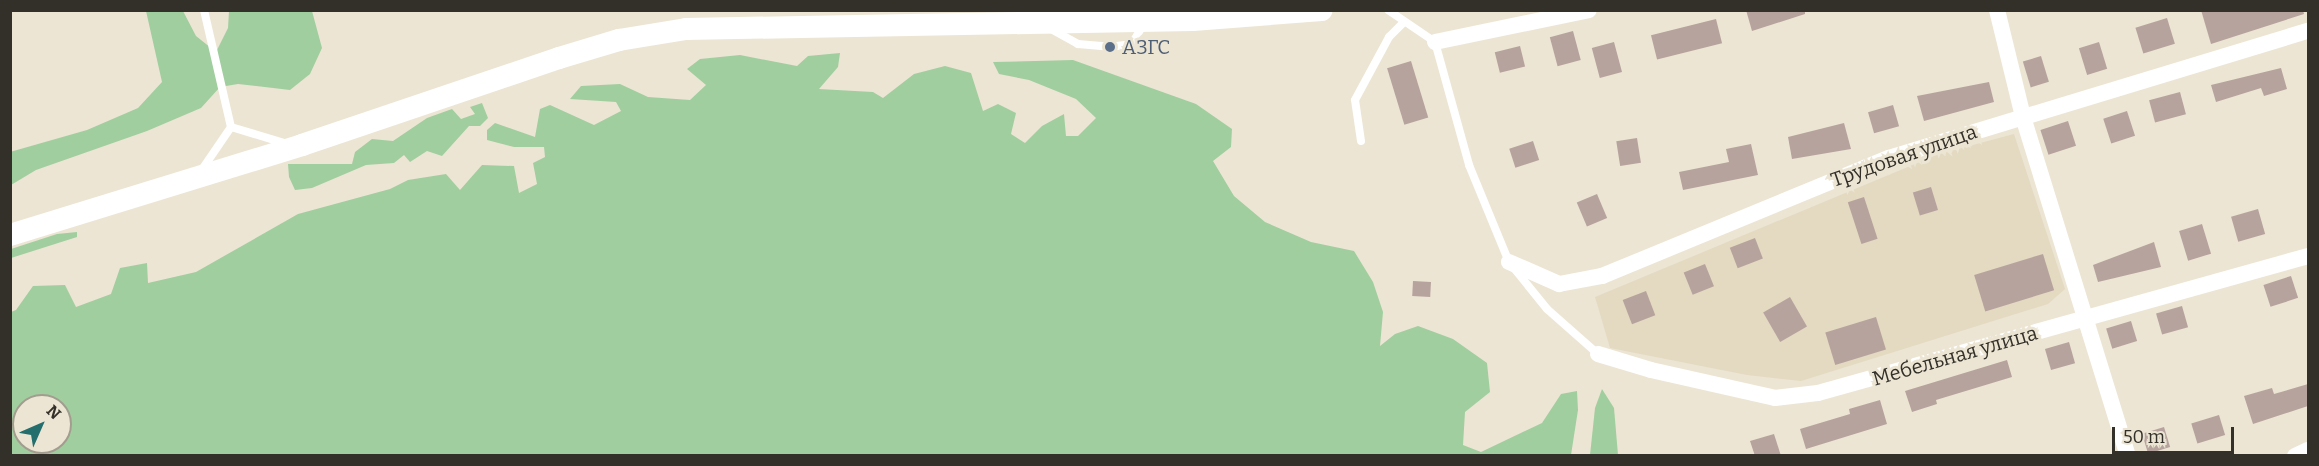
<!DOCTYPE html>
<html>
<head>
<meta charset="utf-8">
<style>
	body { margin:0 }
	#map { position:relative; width:2319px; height:466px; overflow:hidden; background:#ece5d3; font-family:Bitter,serif }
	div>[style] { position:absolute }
	.built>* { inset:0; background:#e3dac1 }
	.green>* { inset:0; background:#a1ce9f }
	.building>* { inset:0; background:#b7a39d; transform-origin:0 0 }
	.lane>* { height:8px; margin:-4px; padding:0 4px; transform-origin:4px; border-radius:4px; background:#fff }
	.street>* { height:16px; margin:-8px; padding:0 8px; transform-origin:8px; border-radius:8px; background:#fff }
	.secondary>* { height:22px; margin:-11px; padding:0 11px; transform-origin:11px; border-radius:11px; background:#fff }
	.dots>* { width:16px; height:16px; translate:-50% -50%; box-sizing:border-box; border:3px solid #ece5d3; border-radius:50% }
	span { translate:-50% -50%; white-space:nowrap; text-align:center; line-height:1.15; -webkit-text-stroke:6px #ece5d3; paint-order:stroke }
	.service-label { font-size:20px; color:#4e5e75 }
	.left { translate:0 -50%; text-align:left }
	.street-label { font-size:20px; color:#323029 }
	.frame { position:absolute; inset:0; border:12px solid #323029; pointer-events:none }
	.north { position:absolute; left:12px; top:394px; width:60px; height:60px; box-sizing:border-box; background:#ece5d3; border:2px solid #a29d8f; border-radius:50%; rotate:45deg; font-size:16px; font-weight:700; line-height:24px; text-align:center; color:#323029 }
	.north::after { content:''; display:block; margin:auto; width:21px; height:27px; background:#246f6e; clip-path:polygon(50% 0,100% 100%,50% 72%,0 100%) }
	.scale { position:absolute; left:2112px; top:427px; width:122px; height:27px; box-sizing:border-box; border:3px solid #323029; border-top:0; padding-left:8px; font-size:18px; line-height:21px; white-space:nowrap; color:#323029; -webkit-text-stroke:4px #ece5d3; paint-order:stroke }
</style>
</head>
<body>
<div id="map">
	<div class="built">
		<div style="clip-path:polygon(2014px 134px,2065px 289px,2048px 304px,1801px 381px,1747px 375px,1610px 348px,1595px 297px,1939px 154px)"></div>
	</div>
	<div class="green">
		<div style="clip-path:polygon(146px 11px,183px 11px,196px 36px,216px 52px,228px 28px,229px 11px,312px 11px,322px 48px,310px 74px,290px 90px,238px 84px,220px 87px,201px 108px,147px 131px,36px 170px,11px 185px,10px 152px,87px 130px,138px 108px,162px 82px)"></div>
		<div style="clip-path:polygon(evenodd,840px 53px,838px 67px,819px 89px,873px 92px,883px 98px,914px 74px,945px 66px,971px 73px,983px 111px,998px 104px,1016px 113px,1011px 134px,1025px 143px,1042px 126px,1064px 114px,1066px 136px,1078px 136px,1096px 118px,1076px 99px,1029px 80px,999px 74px,993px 62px,1073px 60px,1196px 104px,1232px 129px,1231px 147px,1213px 161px,1234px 196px,1265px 222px,1311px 242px,1354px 251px,1373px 282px,1383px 312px,1380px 346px,1395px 334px,1418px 326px,1453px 339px,1487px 363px,1490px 392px,1465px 412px,1463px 445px,1481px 452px,1542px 423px,1561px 394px,1577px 391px,1578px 410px,1571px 455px,11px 455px,11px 312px,16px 310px,33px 286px,65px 285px,76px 307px,111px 294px,120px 268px,147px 263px,148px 283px,196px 272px,298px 214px,390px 189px,408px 180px,446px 174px,460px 190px,482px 165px,514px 166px,519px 193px,537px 184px,533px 163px,545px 157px,544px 147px,514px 147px,487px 140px,487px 130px,495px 123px,535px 137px,540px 109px,550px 105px,594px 125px,621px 111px,616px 102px,570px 99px,581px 86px,620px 84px,648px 97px,690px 100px,706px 85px,687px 69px,700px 59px,740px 55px,797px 66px,808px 56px,840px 53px,24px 406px,60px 406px,60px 442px,24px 442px,24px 406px)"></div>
		<div style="clip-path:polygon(482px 103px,488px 118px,480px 126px,469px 126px,442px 156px,427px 151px,410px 162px,404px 155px,394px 163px,366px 165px,312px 188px,295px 190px,289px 177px,288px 164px,352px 164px,355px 152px,372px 139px,393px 141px,427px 118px,452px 109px,461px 119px,475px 114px,470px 107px)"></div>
		<div style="clip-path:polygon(77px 232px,77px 237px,11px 258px,11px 249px,57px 234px)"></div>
		<div style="clip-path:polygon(1602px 389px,1614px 408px,1618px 455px,1590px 455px,1595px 408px)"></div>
	</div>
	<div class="building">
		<div style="clip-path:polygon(1746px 10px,1805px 10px,1805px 14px,1752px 31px)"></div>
		<div style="clip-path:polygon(2201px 10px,2303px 10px,2304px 14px,2211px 44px)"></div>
		<div style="left:2167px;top:18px;width:27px;height:33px;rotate:73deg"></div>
		<div style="left:1716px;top:19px;width:25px;height:67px;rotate:76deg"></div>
		<div style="left:1573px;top:31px;width:30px;height:24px;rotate:75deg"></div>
		<div style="left:1614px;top:42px;width:31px;height:23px;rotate:75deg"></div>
		<div style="left:2099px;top:42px;width:28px;height:21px;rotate:73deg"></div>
		<div style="left:1520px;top:46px;width:21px;height:26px;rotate:76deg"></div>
		<div style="left:2041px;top:56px;width:27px;height:19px;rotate:73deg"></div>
		<div style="left:1411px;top:61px;width:59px;height:25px;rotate:73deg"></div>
		<div style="clip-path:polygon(2281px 68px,2287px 89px,2264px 96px,2261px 88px,2216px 102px,2211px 85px)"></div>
		<div style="clip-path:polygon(1989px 82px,1994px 102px,1924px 121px,1917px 96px)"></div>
		<div style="left:2180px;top:92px;width:23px;height:32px;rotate:75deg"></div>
		<div style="left:1893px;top:105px;width:22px;height:26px;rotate:74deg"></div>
		<div style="left:2127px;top:111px;width:26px;height:25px;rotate:72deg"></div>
		<div style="left:2068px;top:121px;width:26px;height:29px;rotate:72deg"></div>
		<div style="clip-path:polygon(1844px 123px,1851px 149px,1792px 159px,1788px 137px)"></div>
		<div style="left:1637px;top:138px;width:25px;height:21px;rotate:81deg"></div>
		<div style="left:1533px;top:141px;width:20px;height:25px;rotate:72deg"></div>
		<div style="clip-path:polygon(1751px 144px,1758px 175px,1683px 190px,1679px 172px,1729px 162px,1726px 149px)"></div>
		<div style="left:1931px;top:187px;width:24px;height:19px;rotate:73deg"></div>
		<div style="left:1597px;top:194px;width:26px;height:22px;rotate:67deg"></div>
		<div style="left:1864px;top:197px;width:44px;height:17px;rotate:72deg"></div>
		<div style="left:2258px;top:209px;width:26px;height:28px;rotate:74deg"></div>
		<div style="left:2202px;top:224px;width:31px;height:24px;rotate:73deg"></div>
		<div style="left:1755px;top:238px;width:22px;height:27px;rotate:69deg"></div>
		<div style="clip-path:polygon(2154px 242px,2161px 267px,2098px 282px,2093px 265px)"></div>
		<div style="left:2043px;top:254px;width:38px;height:72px;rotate:73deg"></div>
		<div style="left:1705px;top:264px;width:24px;height:23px;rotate:68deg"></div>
		<div style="left:2291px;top:276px;width:23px;height:29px;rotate:72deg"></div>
		<div style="left:1413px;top:281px;width:18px;height:15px;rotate:3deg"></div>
		<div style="left:1646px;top:291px;width:26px;height:25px;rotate:69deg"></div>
		<div style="left:1790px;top:297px;width:34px;height:31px;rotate:60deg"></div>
		<div style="left:2182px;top:306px;width:22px;height:27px;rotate:74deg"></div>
		<div style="left:1876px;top:317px;width:34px;height:53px;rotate:73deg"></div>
		<div style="left:2131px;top:321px;width:21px;height:26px;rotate:73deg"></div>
		<div style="left:2069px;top:342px;width:22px;height:25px;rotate:74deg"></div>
		<div style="clip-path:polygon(2007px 360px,2012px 377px,1936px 400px,1937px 404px,1912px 412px,1905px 391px)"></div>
		<div style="clip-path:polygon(2308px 384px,2308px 406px,2253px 424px,2244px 396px,2272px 388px,2274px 394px)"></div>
		<div style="clip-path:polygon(1880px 400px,1887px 424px,1806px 449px,1800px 429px,1850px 414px,1849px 409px)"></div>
		<div style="left:2219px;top:415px;width:21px;height:29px;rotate:73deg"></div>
		<div style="left:2164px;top:427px;width:21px;height:23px;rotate:73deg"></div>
		<div style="clip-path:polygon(1774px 434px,1781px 456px,1755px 456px,1750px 441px)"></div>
	</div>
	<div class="lane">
		<div style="left:1388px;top:10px;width:57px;rotate:34.2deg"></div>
		<div style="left:1435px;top:42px;width:128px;rotate:74.5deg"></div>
		<div style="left:1469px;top:165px;width:105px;rotate:67.6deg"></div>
		<div style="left:1509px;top:262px;width:60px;rotate:51deg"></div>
		<div style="left:1547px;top:309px;width:68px;rotate:41.4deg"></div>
		<div style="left:1051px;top:29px;width:31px;rotate:29deg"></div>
		<div style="left:1078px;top:44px;width:32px;rotate:5deg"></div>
		<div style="left:1110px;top:47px;width:22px;rotate:-8deg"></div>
		<div style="left:1132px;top:44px;width:24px;rotate:-60deg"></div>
		<div style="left:231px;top:127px;width:55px;rotate:16.8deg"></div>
		<div style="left:1361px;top:141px;width:41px;rotate:-98.3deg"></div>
		<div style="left:1355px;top:100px;width:72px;rotate:-61.6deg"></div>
		<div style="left:1389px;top:37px;width:20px;rotate:-45deg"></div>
		<div style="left:201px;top:171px;width:53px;rotate:-55.7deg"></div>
		<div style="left:231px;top:127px;width:120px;rotate:-103deg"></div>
	</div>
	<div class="street">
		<div style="left:1997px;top:10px;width:110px;rotate:76.3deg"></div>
		<div style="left:2023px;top:117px;width:355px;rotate:72.8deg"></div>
		<div style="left:1435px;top:42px;width:157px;rotate:-11.7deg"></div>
		<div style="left:1509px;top:262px;width:55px;rotate:23.7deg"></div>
		<div style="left:1559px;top:284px;width:44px;rotate:-10.5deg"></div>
		<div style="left:1602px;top:276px;width:310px;rotate:-22.4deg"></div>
		<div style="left:1889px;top:158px;width:438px;rotate:-16.9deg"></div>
		<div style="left:1598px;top:354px;width:55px;rotate:16.8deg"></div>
		<div style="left:1651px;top:370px;width:127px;rotate:12.7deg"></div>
		<div style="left:1775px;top:398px;width:43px;rotate:-6.6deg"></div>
		<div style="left:1818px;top:393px;width:509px;rotate:-15.62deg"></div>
		<div style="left:2295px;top:456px;width:14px;rotate:-25deg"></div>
	</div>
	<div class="secondary">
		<div style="left:10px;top:235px;width:306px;rotate:-17.1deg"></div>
		<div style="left:302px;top:145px;width:271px;rotate:-18.7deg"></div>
		<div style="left:559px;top:58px;width:63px;rotate:-16.7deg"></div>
		<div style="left:619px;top:40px;width:68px;rotate:-9.3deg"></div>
		<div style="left:686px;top:29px;width:507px;rotate:-1.02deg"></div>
		<div style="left:1193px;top:20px;width:129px;rotate:-4.4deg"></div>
	</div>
	<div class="dots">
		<div style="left:1110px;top:47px;background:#5c6f8a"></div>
	</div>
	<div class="service-label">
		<span class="left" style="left:1122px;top:47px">АЗГС</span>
	</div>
	<div class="street-label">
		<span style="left:1904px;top:156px;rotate:-19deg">Трудовая улица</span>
		<span style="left:1955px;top:356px;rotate:-16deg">Мебельная улица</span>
	</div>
	<div class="frame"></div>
	<div class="north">N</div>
	<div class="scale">50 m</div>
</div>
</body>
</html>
